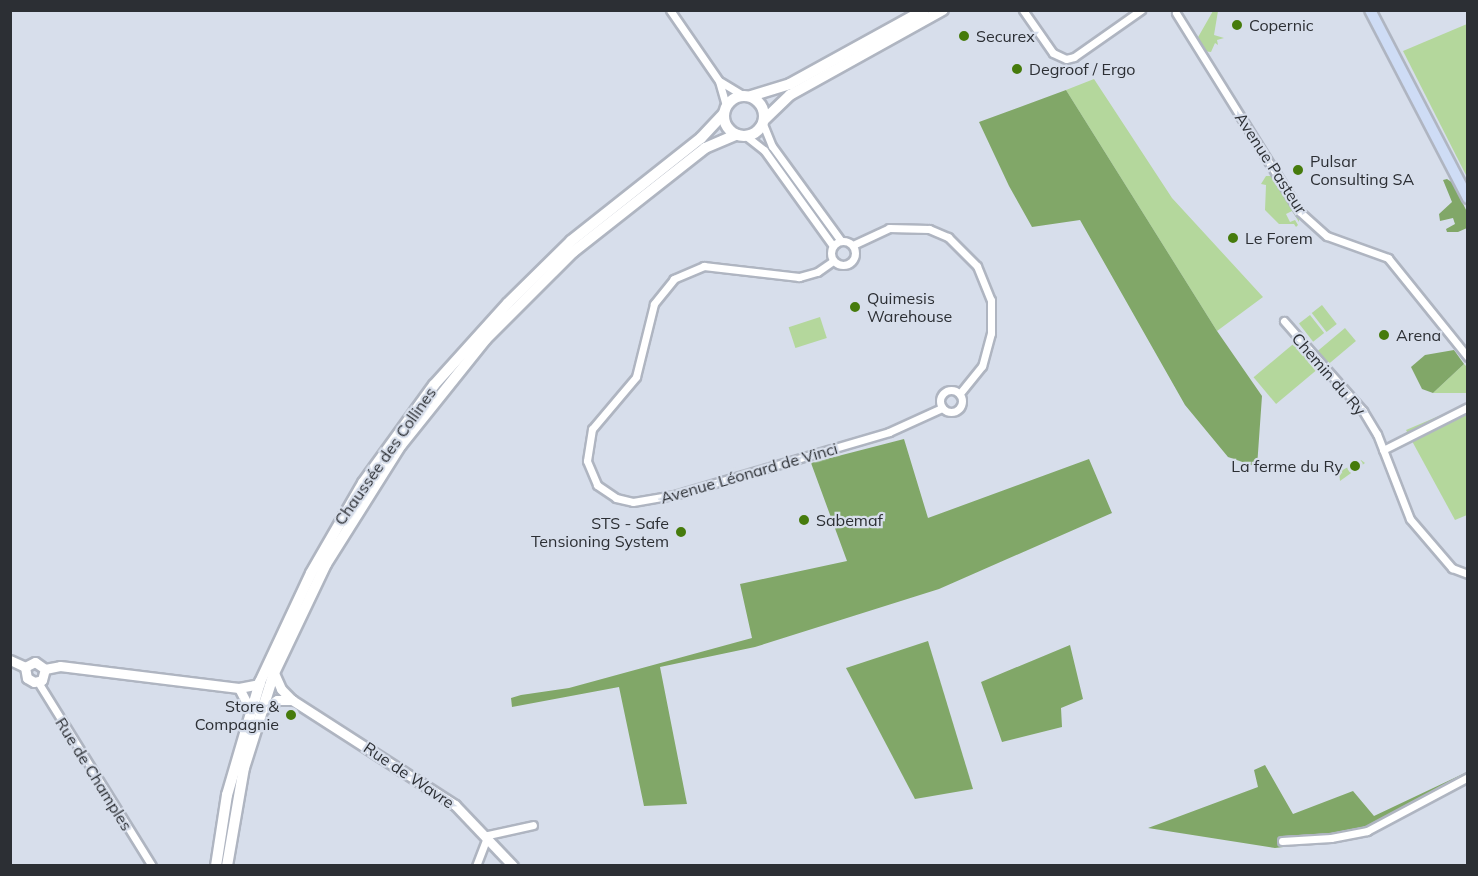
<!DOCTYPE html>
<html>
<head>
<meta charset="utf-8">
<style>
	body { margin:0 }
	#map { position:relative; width:1478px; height:876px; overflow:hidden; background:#d7deeb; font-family:Mulish,sans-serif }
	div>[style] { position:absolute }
	.green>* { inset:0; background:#b4d79c; transform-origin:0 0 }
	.forest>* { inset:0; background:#81a768 }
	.roads { filter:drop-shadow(2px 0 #afb5c1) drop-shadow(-2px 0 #afb5c1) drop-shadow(0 2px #afb5c1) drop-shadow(0 -2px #afb5c1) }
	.minor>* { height:7px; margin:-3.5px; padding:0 3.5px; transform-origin:3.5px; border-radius:3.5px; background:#fff }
	.minor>.ring { margin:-3.5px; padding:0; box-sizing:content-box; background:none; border:7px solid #fff; border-radius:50% }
	.tertiary>* { height:9px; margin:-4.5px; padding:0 4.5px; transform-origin:4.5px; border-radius:4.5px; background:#fff }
	.secondary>* { height:10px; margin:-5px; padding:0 5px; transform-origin:5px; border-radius:5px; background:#fff }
	.secondary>.ring { margin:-5px; padding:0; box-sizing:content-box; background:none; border:10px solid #fff; border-radius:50% }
	.primary>* { height:10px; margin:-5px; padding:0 5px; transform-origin:5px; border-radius:5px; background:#cedcf5 }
	.dots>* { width:16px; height:16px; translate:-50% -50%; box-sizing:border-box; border:3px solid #d7deeb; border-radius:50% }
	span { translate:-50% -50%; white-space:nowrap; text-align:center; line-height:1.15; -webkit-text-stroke:4.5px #d7deeb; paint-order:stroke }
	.poi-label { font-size:16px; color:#2c2f34 }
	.left { translate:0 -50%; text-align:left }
	.right { translate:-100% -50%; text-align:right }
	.street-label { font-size:16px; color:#2c2f34 }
	.frame { position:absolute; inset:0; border:12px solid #2c2f34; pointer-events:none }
</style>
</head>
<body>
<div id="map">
	<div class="green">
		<div style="clip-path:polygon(1213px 11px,1218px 11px,1214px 35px,1224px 38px,1217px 40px,1218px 45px,1215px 43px,1211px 52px,1203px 51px,1197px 39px)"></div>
		<div style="clip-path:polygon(1467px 24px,1467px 177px,1403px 51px)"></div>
		<div style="clip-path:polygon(1094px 79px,1172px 198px,1263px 297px,1217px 331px,1066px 90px)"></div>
		<div style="clip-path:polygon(1266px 176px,1274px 176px,1299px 217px,1299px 222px,1292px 211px,1286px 214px,1290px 222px,1295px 220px,1298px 225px,1296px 227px,1294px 224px,1279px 224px,1265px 210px,1266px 185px,1261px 184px)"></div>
		<div style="left:1322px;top:305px;width:24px;height:13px;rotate:52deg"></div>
		<div style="left:1310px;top:315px;width:23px;height:14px;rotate:52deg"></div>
		<div style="left:820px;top:317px;width:22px;height:33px;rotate:72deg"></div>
		<div style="left:1345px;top:328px;width:17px;height:36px;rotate:50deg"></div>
		<div style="left:1298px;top:340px;width:35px;height:58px;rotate:50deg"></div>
		<div style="clip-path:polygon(1464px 364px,1467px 367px,1467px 393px,1433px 393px)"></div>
		<div style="clip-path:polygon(1467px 404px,1467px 515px,1455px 520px,1406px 430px)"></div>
		<div style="clip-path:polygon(1361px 460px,1365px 463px,1340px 481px,1339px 472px)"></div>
	</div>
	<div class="forest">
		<div style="clip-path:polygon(1066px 90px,1217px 331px,1262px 396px,1257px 467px,1228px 457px,1185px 405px,1080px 220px,1032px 227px,1009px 186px,979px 122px)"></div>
		<div style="clip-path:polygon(1447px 179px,1453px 183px,1467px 212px,1467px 228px,1458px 232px,1447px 232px,1446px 229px,1455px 224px,1453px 218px,1440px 221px,1439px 214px,1452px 202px,1443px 180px)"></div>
		<div style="clip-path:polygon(1454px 350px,1464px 364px,1433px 393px,1422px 389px,1411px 367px,1425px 355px)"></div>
		<div style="clip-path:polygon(904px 439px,928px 518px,1089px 459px,1112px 513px,939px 589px,755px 647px,660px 667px,687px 804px,644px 806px,619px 687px,512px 707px,511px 698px,521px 695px,569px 688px,752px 638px,740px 584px,847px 561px,811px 463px)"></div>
		<div style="clip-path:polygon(928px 641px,973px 789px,915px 799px,846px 668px)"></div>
		<div style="clip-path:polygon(1070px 645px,1083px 699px,1061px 708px,1062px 727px,1002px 742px,981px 682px)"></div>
		<div style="clip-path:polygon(1265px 765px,1293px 814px,1353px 791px,1374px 816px,1467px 772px,1467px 782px,1401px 819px,1350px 839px,1275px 848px,1148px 828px,1258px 787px,1254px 770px)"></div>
	</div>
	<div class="roads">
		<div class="minor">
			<div style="left:670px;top:10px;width:86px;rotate:55.4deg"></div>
			<div style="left:719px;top:81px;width:26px;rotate:74deg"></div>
			<div style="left:1023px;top:10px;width:52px;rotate:55.1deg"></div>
			<div style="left:1053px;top:53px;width:14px;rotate:25deg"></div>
			<div style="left:1066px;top:59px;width:8px;rotate:-14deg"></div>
			<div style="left:1074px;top:57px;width:82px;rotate:-35deg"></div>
			<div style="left:1176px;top:13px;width:234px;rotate:58.1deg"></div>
			<div style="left:1300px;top:212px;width:36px;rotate:42deg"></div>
			<div style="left:1327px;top:236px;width:65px;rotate:19.8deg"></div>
			<div style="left:1388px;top:258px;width:127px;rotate:51.1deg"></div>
			<div style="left:721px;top:82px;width:26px;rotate:31deg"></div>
			<div style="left:763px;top:124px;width:24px;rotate:68deg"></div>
			<div style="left:772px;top:146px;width:117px;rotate:54deg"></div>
			<div style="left:746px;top:136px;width:23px;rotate:38deg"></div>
			<div style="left:764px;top:150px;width:118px;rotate:54.3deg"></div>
			<div class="ring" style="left:831px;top:241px;width:17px;height:17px"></div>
			<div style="left:853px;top:245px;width:40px;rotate:-25deg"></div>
			<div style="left:889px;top:228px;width:40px;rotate:1.4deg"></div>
			<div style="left:929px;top:229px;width:21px;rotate:23deg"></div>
			<div style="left:948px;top:237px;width:41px;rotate:45deg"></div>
			<div style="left:977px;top:266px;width:37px;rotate:68deg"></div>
			<div style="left:991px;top:300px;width:33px;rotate:90deg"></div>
			<div style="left:991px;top:333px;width:34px;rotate:105deg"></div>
			<div style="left:982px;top:366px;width:35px;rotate:129deg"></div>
			<div style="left:833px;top:261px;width:19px;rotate:145deg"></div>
			<div style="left:817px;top:272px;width:19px;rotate:164deg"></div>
			<div style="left:799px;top:277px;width:96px;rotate:-173.4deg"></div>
			<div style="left:704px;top:266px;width:33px;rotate:157deg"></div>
			<div style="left:674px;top:279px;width:32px;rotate:129deg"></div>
			<div style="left:654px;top:304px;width:75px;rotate:103.9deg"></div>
			<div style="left:636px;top:377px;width:68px;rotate:130.2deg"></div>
			<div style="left:592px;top:429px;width:32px;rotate:99deg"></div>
			<div style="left:587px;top:461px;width:26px;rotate:67deg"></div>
			<div style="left:597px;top:485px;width:23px;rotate:34deg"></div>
			<div style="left:616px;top:498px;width:17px;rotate:13deg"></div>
			<div style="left:633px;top:502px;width:42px;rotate:-9.7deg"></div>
			<div style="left:674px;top:495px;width:224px;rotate:-16.3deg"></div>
			<div style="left:889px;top:432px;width:58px;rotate:-24.4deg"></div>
			<div style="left:1284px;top:321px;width:120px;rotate:48.7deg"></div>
			<div style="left:1363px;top:411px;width:27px;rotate:59deg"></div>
			<div style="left:1377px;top:434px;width:91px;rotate:68.8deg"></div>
			<div style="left:1410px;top:519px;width:65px;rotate:49.4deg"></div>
			<div style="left:1452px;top:568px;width:17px;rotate:21deg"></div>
			<div class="ring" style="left:940px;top:390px;width:15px;height:15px"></div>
			<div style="left:1383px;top:450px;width:95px;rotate:-26.8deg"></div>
			<div style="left:38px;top:682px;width:216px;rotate:58.2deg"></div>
			<div style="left:1282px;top:841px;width:49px;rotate:-3.5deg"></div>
			<div style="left:1331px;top:838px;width:37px;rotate:-11deg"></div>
			<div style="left:1367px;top:831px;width:115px;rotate:-28.1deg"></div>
			<div style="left:476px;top:866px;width:33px;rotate:-69deg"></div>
			<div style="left:488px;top:835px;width:46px;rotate:-12.5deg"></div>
		</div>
		<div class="tertiary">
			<div style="left:10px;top:660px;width:17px;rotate:25deg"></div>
			<div style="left:25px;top:667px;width:11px;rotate:80deg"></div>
			<div style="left:27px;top:678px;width:8px;rotate:30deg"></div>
			<div style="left:34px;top:682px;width:8px;rotate:-14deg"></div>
			<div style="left:42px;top:680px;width:11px;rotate:-75deg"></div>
			<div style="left:25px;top:667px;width:11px;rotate:-27deg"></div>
			<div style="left:35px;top:662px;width:12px;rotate:35deg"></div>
			<div style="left:45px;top:669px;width:15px;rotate:-11deg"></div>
			<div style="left:60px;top:666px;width:180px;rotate:7deg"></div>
			<div style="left:239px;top:688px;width:21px;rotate:-11deg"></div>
			<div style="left:274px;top:673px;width:17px;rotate:66deg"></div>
			<div style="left:281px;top:689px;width:16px;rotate:45deg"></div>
			<div style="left:292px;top:700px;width:194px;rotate:32.8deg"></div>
			<div style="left:455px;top:805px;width:84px;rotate:46.4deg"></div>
			<div style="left:239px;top:688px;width:25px;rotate:63deg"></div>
			<div style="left:262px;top:710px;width:18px;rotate:-34deg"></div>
			<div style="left:277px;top:700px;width:15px"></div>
		</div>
		<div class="secondary">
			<div class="ring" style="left:724px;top:96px;width:30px;height:30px"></div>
			<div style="left:751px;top:96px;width:41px;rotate:-17.1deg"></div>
			<div style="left:790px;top:84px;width:153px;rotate:-28.9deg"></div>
			<div style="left:764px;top:120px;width:36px;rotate:-44deg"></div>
			<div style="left:790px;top:95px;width:175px;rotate:-29.1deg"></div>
			<div style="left:216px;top:866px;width:72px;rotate:-81.2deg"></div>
			<div style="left:227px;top:795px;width:118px;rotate:-73.7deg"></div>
			<div style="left:260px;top:682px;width:120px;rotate:-64.9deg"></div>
			<div style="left:311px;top:573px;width:104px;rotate:-60deg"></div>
			<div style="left:363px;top:483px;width:121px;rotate:-54.1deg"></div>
			<div style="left:434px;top:385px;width:110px;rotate:-47.9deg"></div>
			<div style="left:508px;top:303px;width:88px;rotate:-44.5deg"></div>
			<div style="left:571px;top:241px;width:166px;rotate:-38.4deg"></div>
			<div style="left:701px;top:138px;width:33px;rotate:-47deg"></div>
			<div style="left:227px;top:866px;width:99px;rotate:-80.2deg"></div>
			<div style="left:244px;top:768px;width:100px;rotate:-72.5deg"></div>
			<div style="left:274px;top:673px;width:121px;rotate:-64.5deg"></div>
			<div style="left:326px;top:564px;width:141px;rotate:-57.8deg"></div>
			<div style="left:401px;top:445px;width:136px;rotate:-51.3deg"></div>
			<div style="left:486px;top:339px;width:123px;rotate:-45deg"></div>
			<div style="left:573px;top:252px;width:168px;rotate:-38.2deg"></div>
			<div style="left:705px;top:148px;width:34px;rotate:-23deg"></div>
		</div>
		<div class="primary">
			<div style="left:1370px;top:10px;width:212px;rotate:62.5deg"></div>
		</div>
	</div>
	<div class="dots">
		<div style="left:1237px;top:25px;background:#467b0c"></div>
		<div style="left:964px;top:36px;background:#467b0c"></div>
		<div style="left:1017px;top:69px;background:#467b0c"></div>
		<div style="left:1298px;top:170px;background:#467b0c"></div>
		<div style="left:1233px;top:238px;background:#467b0c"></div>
		<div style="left:855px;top:307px;background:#467b0c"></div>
		<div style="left:1384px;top:335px;background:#467b0c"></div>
		<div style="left:1355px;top:466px;background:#467b0c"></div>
		<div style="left:804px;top:520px;background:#467b0c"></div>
		<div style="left:681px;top:532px;background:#467b0c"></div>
		<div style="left:291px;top:715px;background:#467b0c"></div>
	</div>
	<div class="poi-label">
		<span class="left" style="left:1249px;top:25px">Copernic</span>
		<span class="left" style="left:976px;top:36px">Securex</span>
		<span class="left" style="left:1029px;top:69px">Degroof / Ergo</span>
		<span class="left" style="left:1310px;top:170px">Pulsar<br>Consulting SA</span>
		<span class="left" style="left:1245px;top:238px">Le Forem</span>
		<span class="left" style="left:867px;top:307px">Quimesis<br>Warehouse</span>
		<span class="left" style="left:1396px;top:335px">Arena</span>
		<span class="right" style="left:1343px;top:466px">La ferme du Ry</span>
		<span class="left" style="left:816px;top:520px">Sabemaf</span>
		<span class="right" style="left:669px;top:532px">STS - Safe<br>Tensioning System</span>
		<span class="right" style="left:279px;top:715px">Store &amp;<br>Compagnie</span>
	</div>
	<div class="street-label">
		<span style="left:1271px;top:163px;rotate:57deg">Avenue Pasteur</span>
		<span style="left:1329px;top:374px;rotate:49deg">Chemin du Ry</span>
		<span style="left:385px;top:456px;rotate:-55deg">Chaussée des Collines</span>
		<span style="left:749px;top:473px;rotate:-16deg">Avenue Léonard de Vinci</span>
		<span style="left:94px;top:774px;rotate:58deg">Rue de Champles</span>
		<span style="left:409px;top:775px;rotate:34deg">Rue de Wavre</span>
	</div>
	<div class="frame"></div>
</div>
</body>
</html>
